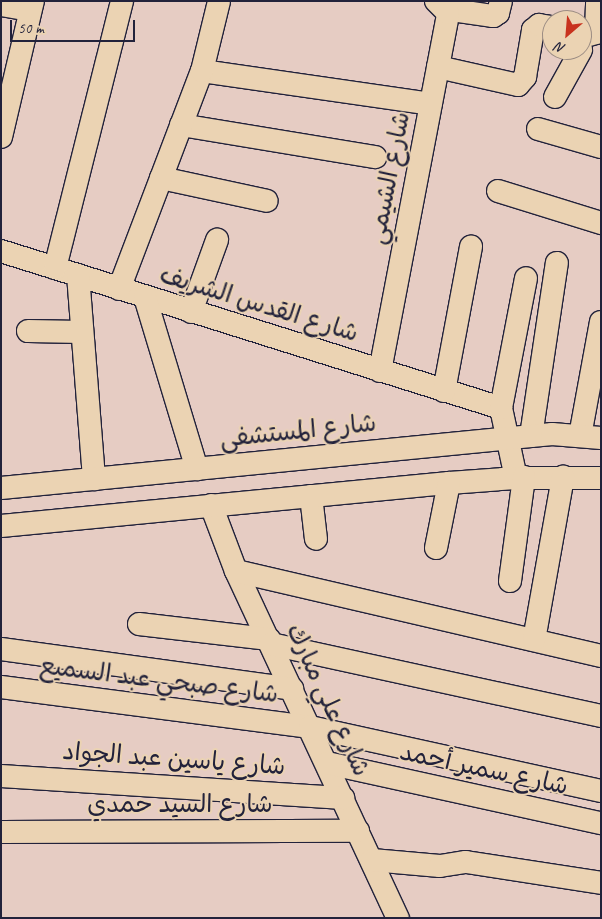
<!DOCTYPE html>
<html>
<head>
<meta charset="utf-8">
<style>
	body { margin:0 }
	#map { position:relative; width:602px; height:919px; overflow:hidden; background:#e6ccc3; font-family:Caveat,"Playpen Sans Arabic",sans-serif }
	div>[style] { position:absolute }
	.roads { filter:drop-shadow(1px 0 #22223b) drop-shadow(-1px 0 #22223b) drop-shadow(0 1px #22223b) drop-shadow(0 -1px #22223b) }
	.minor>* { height:22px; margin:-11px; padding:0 11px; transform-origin:11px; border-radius:11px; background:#ebd3b3 }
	span { translate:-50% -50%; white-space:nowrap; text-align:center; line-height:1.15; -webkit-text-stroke:4px #ebd3b3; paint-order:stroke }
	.street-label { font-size:25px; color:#22223b }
	.frame { position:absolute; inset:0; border:2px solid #22223b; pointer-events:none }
	.north { position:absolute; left:542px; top:10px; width:50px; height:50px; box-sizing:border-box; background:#ebd3b3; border:1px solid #9b8c83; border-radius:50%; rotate:207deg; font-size:14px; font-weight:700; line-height:20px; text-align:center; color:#22223b }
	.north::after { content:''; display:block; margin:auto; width:18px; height:22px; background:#c8321e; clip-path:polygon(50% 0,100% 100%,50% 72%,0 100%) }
	.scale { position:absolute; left:10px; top:20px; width:125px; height:22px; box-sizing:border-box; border:2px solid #22223b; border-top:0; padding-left:6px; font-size:15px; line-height:18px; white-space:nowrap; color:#22223b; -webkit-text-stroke:4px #ebd3b3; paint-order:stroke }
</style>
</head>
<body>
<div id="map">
	<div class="roads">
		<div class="minor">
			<div style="left:1px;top:5px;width:29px;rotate:10deg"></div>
			<div style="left:445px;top:9px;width:49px;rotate:8.3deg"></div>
			<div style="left:493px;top:16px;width:6px;rotate:-31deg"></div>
			<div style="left:498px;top:13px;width:12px;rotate:-76deg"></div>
			<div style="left:582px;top:37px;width:15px;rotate:-16deg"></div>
			<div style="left:596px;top:33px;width:32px;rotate:-88deg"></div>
			<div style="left:438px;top:67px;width:82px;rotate:12.7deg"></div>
			<div style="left:518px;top:85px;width:11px;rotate:-49deg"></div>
			<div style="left:525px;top:77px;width:48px;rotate:-80.3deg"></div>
			<div style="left:533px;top:30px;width:8px;rotate:-40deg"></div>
			<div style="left:539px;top:25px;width:13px;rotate:9deg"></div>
			<div style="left:202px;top:71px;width:231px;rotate:8.2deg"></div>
			<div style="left:555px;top:97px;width:54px;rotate:-61deg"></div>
			<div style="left:181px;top:125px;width:197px;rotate:9.4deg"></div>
			<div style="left:538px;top:129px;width:66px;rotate:15.9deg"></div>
			<div style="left:1px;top:137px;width:140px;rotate:-76.8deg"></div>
			<div style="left:161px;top:178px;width:108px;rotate:12.2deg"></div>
			<div style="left:498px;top:191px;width:108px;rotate:17.3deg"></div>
			<div style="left:1px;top:251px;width:524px;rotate:17.43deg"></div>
			<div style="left:55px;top:268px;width:275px;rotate:-75.9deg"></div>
			<div style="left:78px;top:275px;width:205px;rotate:85.5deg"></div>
			<div style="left:119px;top:289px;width:233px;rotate:-69.2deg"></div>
			<div style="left:202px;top:71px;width:72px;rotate:-76.3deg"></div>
			<div style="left:145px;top:297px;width:180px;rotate:73.2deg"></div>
			<div style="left:191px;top:312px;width:77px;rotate:-70.1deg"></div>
			<div style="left:28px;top:331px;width:54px;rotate:1.1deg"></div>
			<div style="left:380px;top:371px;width:364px;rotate:-79.2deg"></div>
			<div style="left:448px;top:13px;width:17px;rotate:-135deg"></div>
			<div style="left:444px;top:391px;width:147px;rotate:-79.4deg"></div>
			<div style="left:531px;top:436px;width:175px;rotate:-81.5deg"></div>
			<div style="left:580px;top:436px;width:116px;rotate:-79.6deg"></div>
			<div style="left:516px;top:478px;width:72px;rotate:-102.1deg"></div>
			<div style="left:501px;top:408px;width:132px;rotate:-79.1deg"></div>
			<div style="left:1px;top:488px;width:554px;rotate:-5.6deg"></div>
			<div style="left:552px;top:434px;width:49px;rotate:4.7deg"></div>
			<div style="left:311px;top:496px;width:43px;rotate:83.4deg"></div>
			<div style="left:211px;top:505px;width:71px;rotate:69.3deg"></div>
			<div style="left:236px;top:571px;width:383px;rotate:65deg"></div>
			<div style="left:1px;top:526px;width:450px;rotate:-5.5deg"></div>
			<div style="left:449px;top:483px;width:67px;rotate:-4.3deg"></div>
			<div style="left:516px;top:478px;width:85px"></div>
			<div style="left:436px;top:548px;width:66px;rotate:-78.7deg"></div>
			<div style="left:236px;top:571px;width:375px;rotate:13.1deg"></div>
			<div style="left:510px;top:581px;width:105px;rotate:-82.3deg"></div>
			<div style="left:139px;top:624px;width:131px;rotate:6.6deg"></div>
			<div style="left:534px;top:640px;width:166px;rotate:-79.9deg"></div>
			<div style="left:271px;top:644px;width:338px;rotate:12.3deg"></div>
			<div style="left:1px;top:649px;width:294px;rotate:7.8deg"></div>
			<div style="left:1px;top:687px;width:312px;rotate:7.4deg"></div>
			<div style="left:310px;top:727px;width:298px;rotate:12.4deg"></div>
			<div style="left:327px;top:763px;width:280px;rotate:12.4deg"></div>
			<div style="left:1px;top:776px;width:343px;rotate:3.7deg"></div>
			<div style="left:1px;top:832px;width:357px;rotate:-0.2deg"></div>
			<div style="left:372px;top:860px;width:68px;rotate:5deg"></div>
			<div style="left:440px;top:866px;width:26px;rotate:-9deg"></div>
			<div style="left:466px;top:862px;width:137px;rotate:8.8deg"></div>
		</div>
	</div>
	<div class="street-label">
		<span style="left:389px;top:178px;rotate:-79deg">شارع الشيمي</span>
		<span style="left:259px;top:304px;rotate:17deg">شارع القدس الشريف</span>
		<span style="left:298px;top:431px;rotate:-6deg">شارع المستشفى</span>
		<span style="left:159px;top:680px;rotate:7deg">شارع صبحي عبد السميع</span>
		<span style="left:328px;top:700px;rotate:65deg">شارع علي مبارك</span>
		<span style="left:174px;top:759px;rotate:4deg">شارع ياسين عبد الجواد</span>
		<span style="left:484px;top:769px;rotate:12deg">شارع سمير أحمد</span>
		<span style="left:180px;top:804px">شارع السيد حمدي</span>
	</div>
	<div class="frame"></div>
	<div class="north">N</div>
	<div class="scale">50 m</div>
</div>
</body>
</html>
